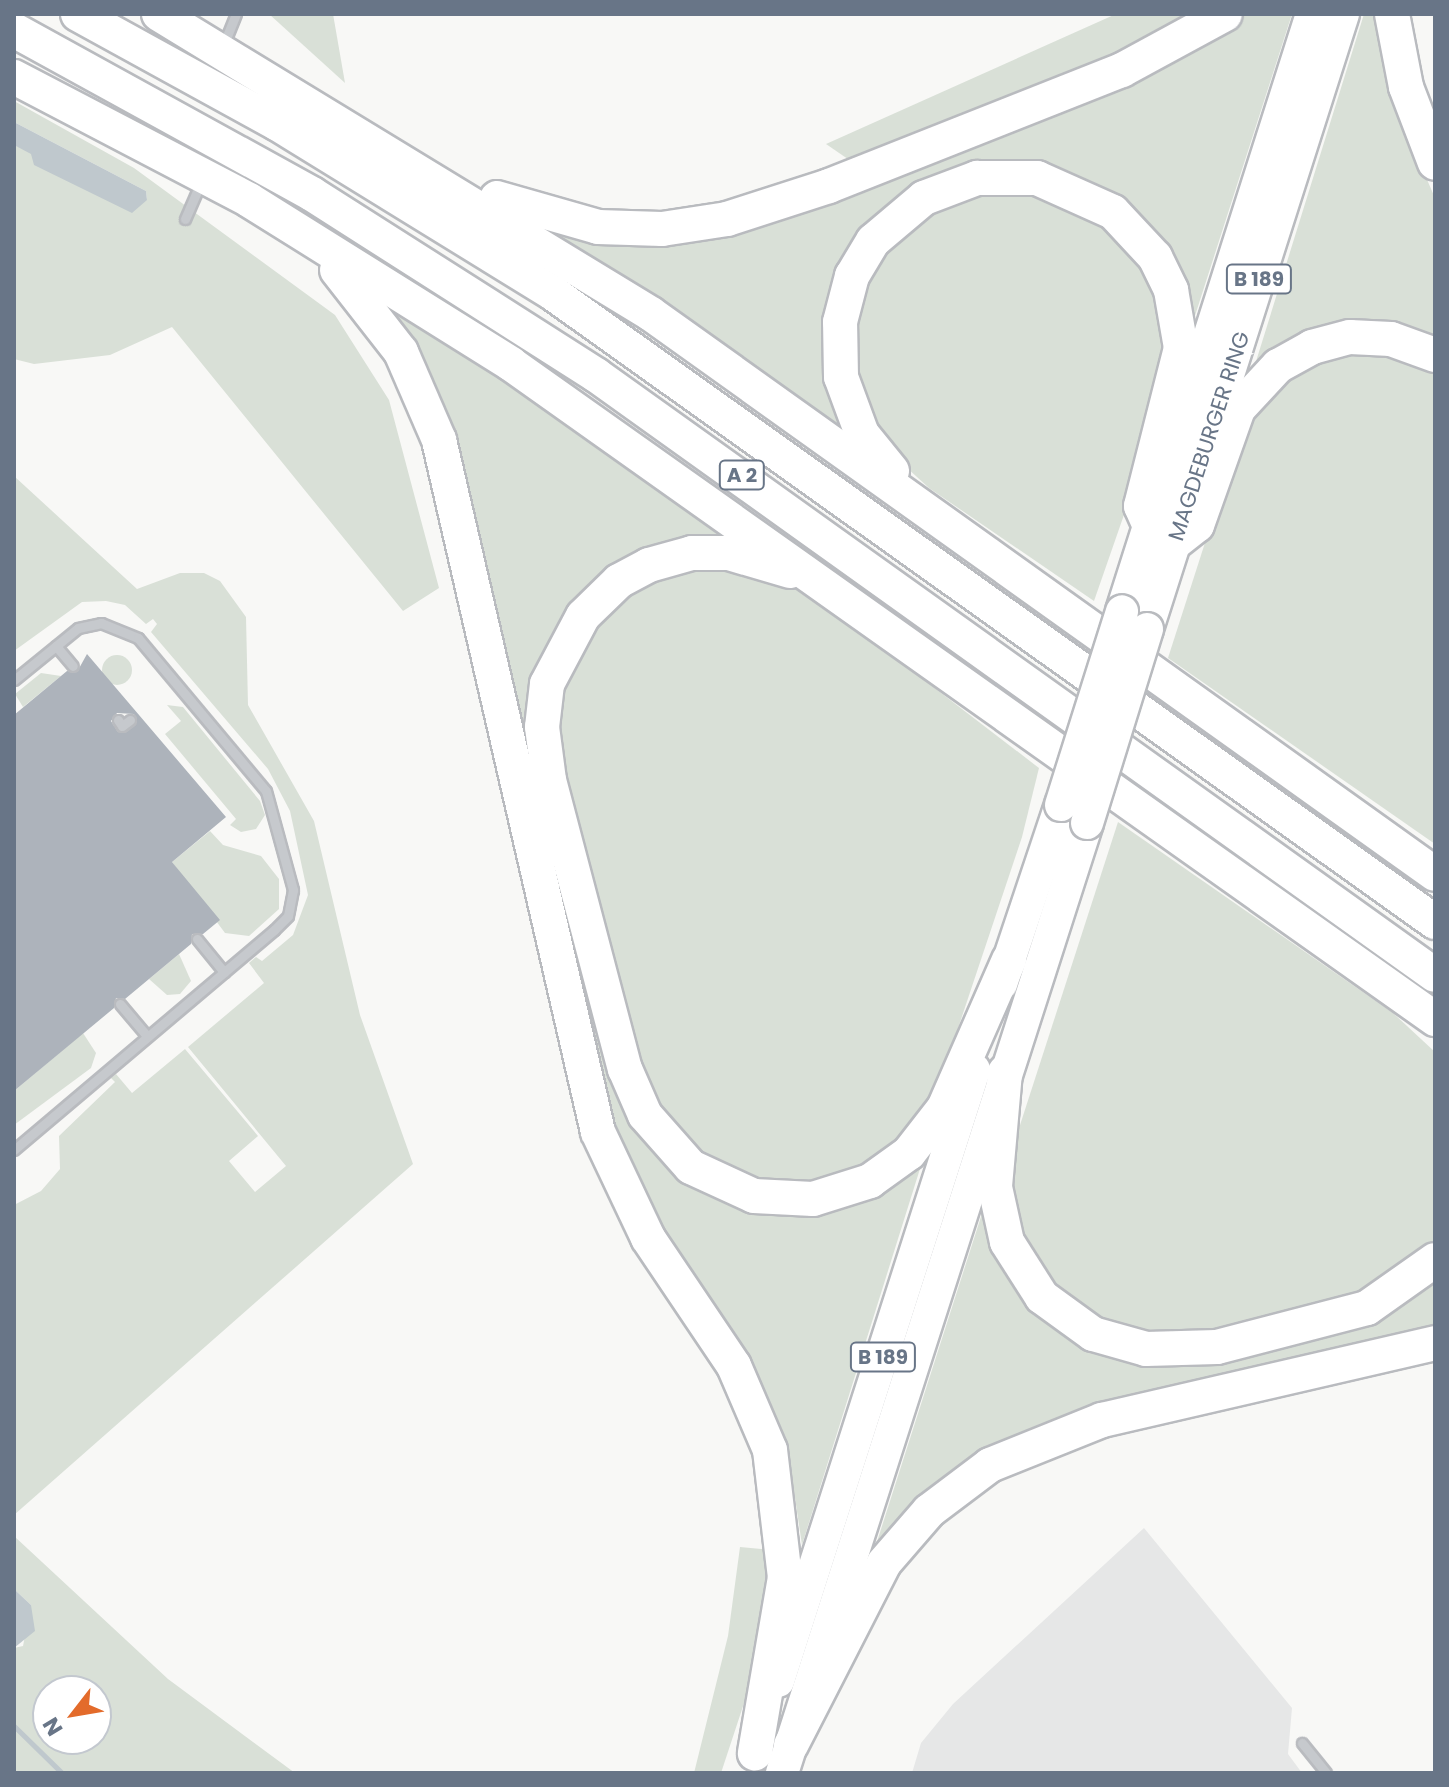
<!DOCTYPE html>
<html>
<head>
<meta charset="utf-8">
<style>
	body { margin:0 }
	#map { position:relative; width:1449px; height:1787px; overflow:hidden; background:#f8f8f6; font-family:Poppins,sans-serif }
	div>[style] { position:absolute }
	.built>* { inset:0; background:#e6e7e7 }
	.green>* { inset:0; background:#d9e0d7 }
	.round { border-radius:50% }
	.water>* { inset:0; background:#bfc8cd }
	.stream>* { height:5px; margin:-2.5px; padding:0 2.5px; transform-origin:2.5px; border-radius:2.5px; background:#bfc8cd }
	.building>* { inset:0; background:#adb3bb }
	.roads { filter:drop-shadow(2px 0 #b9bbbf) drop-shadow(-2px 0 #b9bbbf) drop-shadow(0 2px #b9bbbf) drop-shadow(0 -2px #b9bbbf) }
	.service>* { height:9px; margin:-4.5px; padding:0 4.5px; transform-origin:4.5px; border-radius:4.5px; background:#c6c9cd }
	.trunk>* { height:32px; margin:-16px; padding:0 16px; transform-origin:16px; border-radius:16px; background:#fff }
	.motorway>* { height:34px; margin:-17px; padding:0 17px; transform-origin:17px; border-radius:17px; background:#fff }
	.bridges { filter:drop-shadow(2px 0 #b9bbbf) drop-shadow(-2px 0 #b9bbbf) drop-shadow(0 2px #b9bbbf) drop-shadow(0 -2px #b9bbbf) }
	.trunk-bridge>* { height:32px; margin:-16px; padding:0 16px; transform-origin:16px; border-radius:16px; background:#fff }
	span { translate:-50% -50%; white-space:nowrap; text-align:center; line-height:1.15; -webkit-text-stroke:8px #fff; paint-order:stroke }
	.shield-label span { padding:2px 6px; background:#fff; border:2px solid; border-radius:6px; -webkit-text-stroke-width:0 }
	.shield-label { font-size:20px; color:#687587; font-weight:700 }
	.street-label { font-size:22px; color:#687587 }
	.frame { position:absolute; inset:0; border:16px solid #687587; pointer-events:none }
	.north { position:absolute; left:32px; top:1675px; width:80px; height:80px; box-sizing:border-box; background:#fff; border:2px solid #c3c8cf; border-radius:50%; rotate:239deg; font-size:22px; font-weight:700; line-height:32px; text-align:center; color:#687587 }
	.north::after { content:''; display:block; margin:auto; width:28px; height:36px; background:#e36b2b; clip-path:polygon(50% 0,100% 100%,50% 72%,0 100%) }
</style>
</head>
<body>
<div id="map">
	<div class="built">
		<div style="clip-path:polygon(1144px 1528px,1292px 1708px,1288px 1754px,1302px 1773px,912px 1773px,921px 1743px,953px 1704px)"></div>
	</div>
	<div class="green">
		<div style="clip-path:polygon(269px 14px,333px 14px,345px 83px)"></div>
		<div style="clip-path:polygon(1116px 14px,1212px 14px,858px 166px,826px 144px)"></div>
		<div style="clip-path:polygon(1243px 14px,1292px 14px,1192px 325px,1087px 182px,1051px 168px,858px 240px,850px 435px,533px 222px,645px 240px,1221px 30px)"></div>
		<div style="clip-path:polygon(1364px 14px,1375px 14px,1396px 108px,1435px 198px,1435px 339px,1253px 371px)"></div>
		<div style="clip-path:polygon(14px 101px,134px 168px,335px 315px,389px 400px,439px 588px,403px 611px,172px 327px,110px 355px,34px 364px,14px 359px,14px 145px,147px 200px,146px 191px,14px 122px)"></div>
		<div style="clip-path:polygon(1014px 187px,1092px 213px,1149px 269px,1168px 341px,1157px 420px,1094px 601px,929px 488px,894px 456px,868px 421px,849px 345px,872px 264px,942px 201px)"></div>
		<div style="clip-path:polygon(379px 296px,751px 543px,597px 580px,554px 630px,534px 680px,614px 1074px,745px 1205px,924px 1156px,802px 1545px,788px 1451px,768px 1398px,649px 1208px,616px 1138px,454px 439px,427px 368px)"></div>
		<div style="clip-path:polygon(1380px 350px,1435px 370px,1435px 844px,1168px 658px,1237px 443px,1266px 392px,1326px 355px)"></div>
		<div style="clip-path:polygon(14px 476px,137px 589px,180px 573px,204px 573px,220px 581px,246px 617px,248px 705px,314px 821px,360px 1015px,413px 1164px,14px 1515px,14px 1205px,41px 1191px,60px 1169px,59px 1136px,115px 1082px,111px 1078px,116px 1074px,132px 1093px,185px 1049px,258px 1136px,229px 1161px,255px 1192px,286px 1166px,188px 1047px,264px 983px,249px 963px,256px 957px,262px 961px,293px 935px,308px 895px,290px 811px,268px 769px,151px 632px,157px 624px,153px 619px,146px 624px,125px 605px,106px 601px,82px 602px,14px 651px)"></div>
		<div style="clip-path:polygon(705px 563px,803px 587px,1039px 768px,1022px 837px,942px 1076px,903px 1140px,846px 1179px,777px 1188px,682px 1146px,638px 1074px,556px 757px,564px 666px,624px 591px)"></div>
		<div class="round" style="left:102px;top:655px;width:30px;height:30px"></div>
		<div style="clip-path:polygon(41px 673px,61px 676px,23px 707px,15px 694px)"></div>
		<div style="clip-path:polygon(167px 705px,183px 707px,260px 801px,265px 815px,256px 829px,241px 832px,230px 825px,236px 819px,165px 734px,181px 721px)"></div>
		<div style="clip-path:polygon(1118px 822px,1393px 1013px,1435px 1052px,1435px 1239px,1380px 1289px,1215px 1337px,1129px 1337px,1056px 1296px,1012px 1215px,1012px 1150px)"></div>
		<div style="clip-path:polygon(210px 831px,223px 845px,261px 856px,279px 879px,279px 909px,249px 936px,225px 933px,172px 862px)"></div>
		<div style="clip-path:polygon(179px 954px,191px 981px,180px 994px,167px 995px,149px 979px)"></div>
		<div style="clip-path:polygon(83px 1033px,96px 1053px,91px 1068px,14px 1125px,14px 1091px)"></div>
		<div style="clip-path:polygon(986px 1201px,1031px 1307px,1070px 1339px,1109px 1358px,1153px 1367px,1228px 1363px,1362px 1329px,1435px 1284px,1435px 1328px,1086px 1413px,874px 1551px)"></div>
		<div style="clip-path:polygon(evenodd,14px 1536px,168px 1679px,295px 1773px,14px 1773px,14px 1648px,23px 1646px,31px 1605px,14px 1589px,14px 1536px,48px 1691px,96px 1691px,96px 1739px,48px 1739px,48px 1691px)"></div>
		<div style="clip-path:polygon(740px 1547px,772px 1550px,753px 1676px,721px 1773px,694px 1773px,728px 1636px)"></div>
	</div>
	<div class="water">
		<div style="clip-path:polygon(14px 122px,146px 191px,147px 200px,132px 213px,34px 165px,31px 154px,14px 145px)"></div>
		<div style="clip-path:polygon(14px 1589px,31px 1605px,35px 1631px,14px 1648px)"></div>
	</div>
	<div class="stream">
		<div style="left:14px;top:1726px;width:67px;rotate:44.4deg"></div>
	</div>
	<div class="building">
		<div style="clip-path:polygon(evenodd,87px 654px,226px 817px,172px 862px,220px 920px,203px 934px,192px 934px,191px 944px,125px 999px,116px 998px,114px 1008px,14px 1091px,14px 715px,67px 671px,77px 672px,87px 654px,117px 713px,134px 714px,136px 724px,118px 732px,111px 721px,117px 713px)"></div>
	</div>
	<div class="roads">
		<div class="service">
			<div style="left:223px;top:46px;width:35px;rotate:-68deg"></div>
			<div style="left:185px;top:219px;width:40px;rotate:-66.6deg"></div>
			<div style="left:56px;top:646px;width:26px;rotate:50deg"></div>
			<div style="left:14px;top:680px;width:82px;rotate:-39.1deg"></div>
			<div style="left:78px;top:628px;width:24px;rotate:-12deg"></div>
			<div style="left:101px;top:623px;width:40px;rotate:22deg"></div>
			<div style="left:138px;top:638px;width:199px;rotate:50.1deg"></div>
			<div style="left:266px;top:791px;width:103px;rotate:74.7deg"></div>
			<div style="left:293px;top:890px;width:26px;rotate:101deg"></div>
			<div style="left:288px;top:916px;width:20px;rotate:135deg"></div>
			<div style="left:274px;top:930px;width:341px;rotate:139.8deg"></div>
			<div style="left:118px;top:720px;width:7px;rotate:56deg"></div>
			<div style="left:122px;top:726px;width:10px;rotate:-37deg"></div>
			<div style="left:197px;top:939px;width:43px;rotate:50.7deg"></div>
			<div style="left:120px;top:1004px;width:42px;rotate:49.8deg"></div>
			<div style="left:1302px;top:1743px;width:38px;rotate:51deg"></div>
		</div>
		<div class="trunk">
			<div style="left:1122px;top:611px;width:627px;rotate:-72.35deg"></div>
			<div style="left:1147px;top:629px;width:645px;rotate:-72.32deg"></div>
			<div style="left:1001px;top:984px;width:189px;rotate:-71.5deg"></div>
			<div style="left:778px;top:1681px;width:642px;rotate:-72.21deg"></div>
			<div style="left:782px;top:1773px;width:998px;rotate:-72.2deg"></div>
		</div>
		<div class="motorway">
			<div style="left:78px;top:14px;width:228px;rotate:28.8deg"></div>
			<div style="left:278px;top:124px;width:324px;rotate:31.6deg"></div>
			<div style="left:554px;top:294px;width:1082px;rotate:35.48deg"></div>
			<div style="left:159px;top:14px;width:576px;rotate:31.37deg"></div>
			<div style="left:651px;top:314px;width:963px;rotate:35.54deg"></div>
			<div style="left:1392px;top:14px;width:74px;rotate:79.1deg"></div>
			<div style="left:1406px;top:87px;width:81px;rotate:69.1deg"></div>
			<div style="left:14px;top:30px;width:340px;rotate:28.8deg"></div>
			<div style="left:312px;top:194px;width:337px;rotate:32.5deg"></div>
			<div style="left:596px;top:375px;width:1031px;rotate:35.57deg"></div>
			<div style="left:14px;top:77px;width:265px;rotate:27.6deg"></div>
			<div style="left:249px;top:200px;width:309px;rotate:32deg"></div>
			<div style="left:511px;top:364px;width:1133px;rotate:35.33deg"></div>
			<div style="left:497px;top:198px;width:105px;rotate:16deg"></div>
			<div style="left:598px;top:227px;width:64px;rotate:1.8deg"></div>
			<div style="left:662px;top:229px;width:66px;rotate:-8.7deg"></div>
			<div style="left:727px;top:219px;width:107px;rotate:-17.9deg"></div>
			<div style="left:829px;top:186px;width:315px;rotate:-21.6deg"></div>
			<div style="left:1122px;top:70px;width:117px;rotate:-28.5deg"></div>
			<div style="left:337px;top:270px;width:104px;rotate:52deg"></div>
			<div style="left:401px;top:352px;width:96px;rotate:66.6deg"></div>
			<div style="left:439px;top:440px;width:710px;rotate:77.06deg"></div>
			<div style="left:598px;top:1132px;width:117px;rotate:64.7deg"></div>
			<div style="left:648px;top:1238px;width:154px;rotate:56.1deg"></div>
			<div style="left:734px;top:1366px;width:91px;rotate:66.8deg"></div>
			<div style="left:770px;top:1450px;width:128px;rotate:83.3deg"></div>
			<div style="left:785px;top:1577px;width:179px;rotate:99.7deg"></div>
			<div style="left:892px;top:471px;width:48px;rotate:-129deg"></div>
			<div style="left:862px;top:434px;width:61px;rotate:-110.2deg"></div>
			<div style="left:841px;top:377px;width:55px;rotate:-91deg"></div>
			<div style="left:840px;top:322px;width:48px;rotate:-75.4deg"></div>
			<div style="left:852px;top:276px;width:41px;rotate:-59deg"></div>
			<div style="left:873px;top:241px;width:67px;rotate:-40.1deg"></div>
			<div style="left:924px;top:198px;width:57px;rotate:-20.7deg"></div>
			<div style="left:977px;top:178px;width:60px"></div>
			<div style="left:1037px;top:178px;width:83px;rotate:24.1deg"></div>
			<div style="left:1113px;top:212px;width:62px;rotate:47deg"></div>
			<div style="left:1155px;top:257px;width:37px;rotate:64deg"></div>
			<div style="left:1171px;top:290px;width:59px;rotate:80.2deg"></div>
			<div style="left:1181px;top:348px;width:163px;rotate:104.2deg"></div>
			<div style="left:1141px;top:506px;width:20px;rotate:66deg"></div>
			<div style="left:1174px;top:543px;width:29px;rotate:-38deg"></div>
			<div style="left:1197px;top:525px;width:123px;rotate:-70.5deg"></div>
			<div style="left:1238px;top:409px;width:59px;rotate:-47.1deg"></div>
			<div style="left:1278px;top:366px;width:39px;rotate:-29deg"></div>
			<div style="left:1312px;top:347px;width:39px;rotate:-15deg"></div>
			<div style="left:1350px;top:337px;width:41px;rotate:2.8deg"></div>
			<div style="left:1391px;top:339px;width:47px;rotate:20deg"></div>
			<div style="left:790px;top:571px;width:64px;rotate:-163.6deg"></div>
			<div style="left:729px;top:553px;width:37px;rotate:180deg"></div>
			<div style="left:692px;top:553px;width:45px;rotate:164.4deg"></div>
			<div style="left:649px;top:565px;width:34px;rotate:152deg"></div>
			<div style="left:619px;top:581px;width:50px;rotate:135.8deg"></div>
			<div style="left:583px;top:616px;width:77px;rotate:117.9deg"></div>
			<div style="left:547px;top:684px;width:43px;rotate:96.6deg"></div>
			<div style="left:542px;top:727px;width:53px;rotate:82.5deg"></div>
			<div style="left:549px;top:780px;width:299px;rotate:75.3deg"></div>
			<div style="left:625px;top:1069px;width:50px;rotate:66.5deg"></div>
			<div style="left:645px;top:1115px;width:69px;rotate:48.5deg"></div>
			<div style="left:691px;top:1167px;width:69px;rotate:24.7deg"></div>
			<div style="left:754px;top:1196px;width:59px;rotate:2.9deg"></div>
			<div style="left:813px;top:1199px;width:60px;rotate:-17.5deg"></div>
			<div style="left:870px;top:1181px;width:48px;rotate:-35.7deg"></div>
			<div style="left:909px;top:1153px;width:57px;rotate:-52.1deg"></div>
			<div style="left:944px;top:1108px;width:162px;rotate:-66.3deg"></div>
			<div style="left:1005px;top:1072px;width:115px;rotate:95deg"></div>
			<div style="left:995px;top:1187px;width:56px;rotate:77.7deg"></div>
			<div style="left:1007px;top:1242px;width:65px;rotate:57.5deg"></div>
			<div style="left:1042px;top:1297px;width:63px;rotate:36deg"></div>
			<div style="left:1093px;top:1334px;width:55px;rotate:15.8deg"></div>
			<div style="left:1146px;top:1349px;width:71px;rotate:-1.6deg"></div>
			<div style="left:1217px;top:1347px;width:155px;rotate:-14.6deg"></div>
			<div style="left:1367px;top:1308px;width:83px;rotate:-35.2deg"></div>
			<div style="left:791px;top:1745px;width:204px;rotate:-62.9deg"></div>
			<div style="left:884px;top:1563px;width:69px;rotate:-49.1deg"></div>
			<div style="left:929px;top:1511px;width:76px;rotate:-37deg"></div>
			<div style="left:990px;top:1465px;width:121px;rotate:-21.9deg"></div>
			<div style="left:1102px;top:1420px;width:342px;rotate:-13deg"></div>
		</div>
	</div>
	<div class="bridges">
		<div class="trunk-bridge">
			<div style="left:1061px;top:805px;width:203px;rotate:-72.5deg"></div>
			<div style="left:1087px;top:823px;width:203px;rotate:-72.8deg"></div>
		</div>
	</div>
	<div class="shield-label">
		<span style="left:1259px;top:279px">B 189</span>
		<span style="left:742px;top:475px">A 2</span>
		<span style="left:883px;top:1357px">B 189</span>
	</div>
	<div class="street-label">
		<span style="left:1209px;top:436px;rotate:-72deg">MAGDEBURGER RING</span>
	</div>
	<div class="frame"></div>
	<div class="north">N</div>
</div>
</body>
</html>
